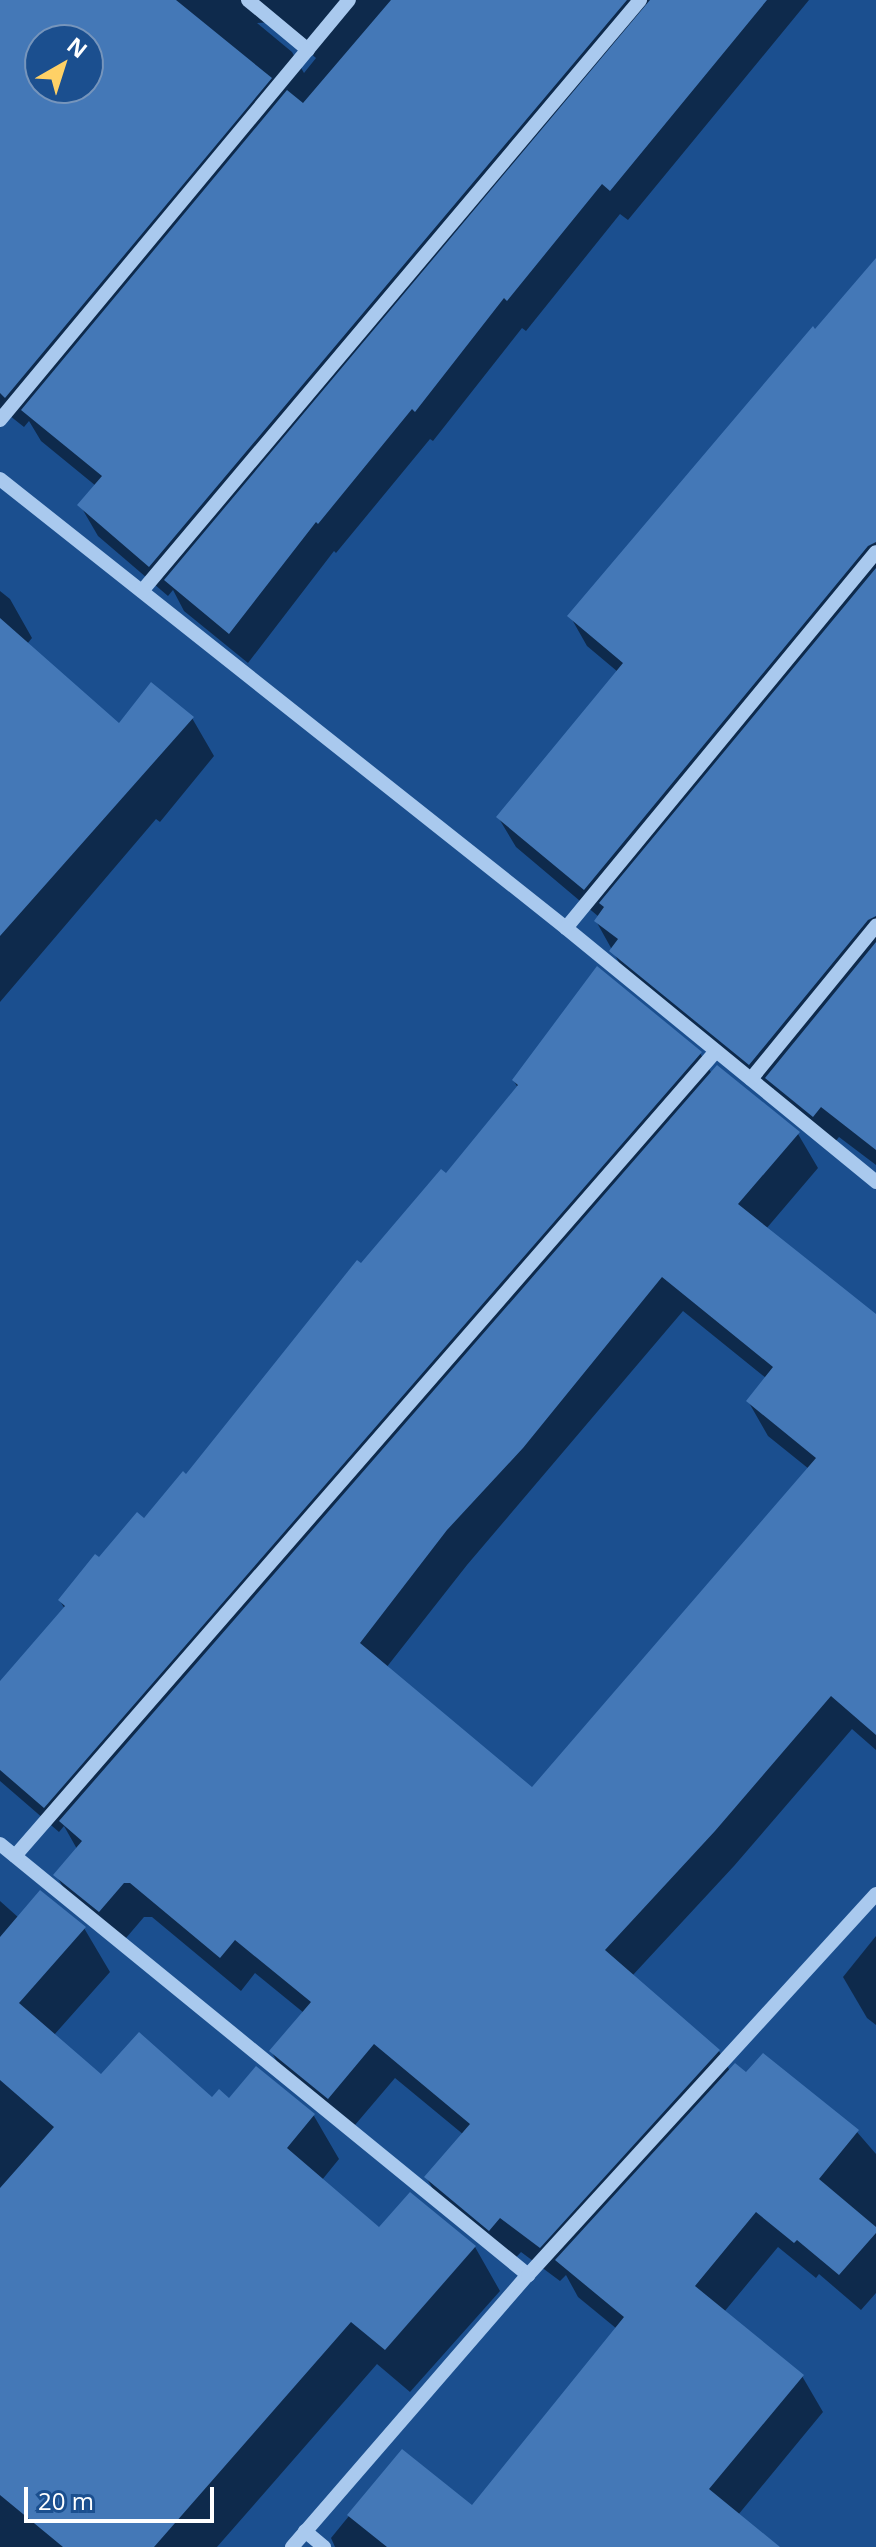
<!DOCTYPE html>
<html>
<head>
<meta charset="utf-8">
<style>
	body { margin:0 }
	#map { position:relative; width:876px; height:2547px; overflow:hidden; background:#1b4f8f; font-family:"Open Sans",sans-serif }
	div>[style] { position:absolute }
	.shadow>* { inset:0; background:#0007 }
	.building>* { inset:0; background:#4478b7 }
	.minor>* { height:14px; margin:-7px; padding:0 7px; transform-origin:7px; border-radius:7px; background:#a9c9ee }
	span { translate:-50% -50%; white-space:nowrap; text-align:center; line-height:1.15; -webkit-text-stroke:6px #1b4f8f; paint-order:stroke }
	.north { position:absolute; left:24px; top:24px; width:80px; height:80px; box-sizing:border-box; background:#1b4f8f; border:2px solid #7695bc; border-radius:50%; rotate:39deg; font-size:22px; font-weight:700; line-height:32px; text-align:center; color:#fff }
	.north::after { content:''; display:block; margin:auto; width:28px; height:36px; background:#ffd166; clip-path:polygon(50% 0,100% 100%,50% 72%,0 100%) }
	.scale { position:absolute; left:24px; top:2487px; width:190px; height:36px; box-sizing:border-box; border:4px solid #fff; border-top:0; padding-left:10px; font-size:24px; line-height:28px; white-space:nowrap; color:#fff; -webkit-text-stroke:6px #1b4f8f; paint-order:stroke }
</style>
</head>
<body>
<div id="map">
	<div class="shadow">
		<div style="clip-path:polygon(evenodd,0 0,809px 0,628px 220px,620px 214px,526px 331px,522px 328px,433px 441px,430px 439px,336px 553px,334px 551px,248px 663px,184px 611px,173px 590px,168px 596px,98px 536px,80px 505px,96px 486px,41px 441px,29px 421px,24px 427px,0 408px,0 0,274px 22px,316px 58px,304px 73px,292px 52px,257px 23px,274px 22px,0 0,40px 40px,88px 40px,88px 88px,40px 88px,40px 40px)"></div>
		<div style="clip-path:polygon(876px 268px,876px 1165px,839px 1137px,831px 1147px,785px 1109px,773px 1088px,768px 1095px,630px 982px,596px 921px,599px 917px,516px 847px,498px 817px,618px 672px,587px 646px,570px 616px,816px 331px)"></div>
		<div style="clip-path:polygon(0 591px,10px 599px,32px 638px,27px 644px,119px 726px,192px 718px,214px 756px,160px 822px,156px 819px,0 1002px)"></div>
		<div style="clip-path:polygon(evenodd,700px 1053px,712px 1074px,798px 1134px,818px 1168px,766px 1229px,876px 1317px,876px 1750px,852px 1729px,734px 1866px,632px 1976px,719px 2051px,730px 2071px,747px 2075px,857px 2132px,876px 2154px,876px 2293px,861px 2310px,819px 2274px,816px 2278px,778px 2247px,724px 2312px,802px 2376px,823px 2412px,738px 2515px,777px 2547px,335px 2547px,331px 2538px,402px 2451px,472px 2508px,617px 2329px,578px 2297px,566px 2275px,560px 2281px,521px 2252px,510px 2264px,446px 2212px,426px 2177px,464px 2135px,395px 2078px,349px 2132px,291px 2086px,271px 2051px,304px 2013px,255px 1973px,241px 1991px,152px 1917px,144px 1917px,120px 1945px,76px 1909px,56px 1875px,77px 1849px,64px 1826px,59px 1832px,0 1781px,0 1683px,65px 1609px,60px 1601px,186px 1477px,361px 1266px,447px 1176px,518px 1088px,514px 1081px,700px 1053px,683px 1311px,766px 1378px,748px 1401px,768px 1436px,809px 1469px,532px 1790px,386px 1668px,467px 1565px,683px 1311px)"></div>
		<div style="clip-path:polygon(0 1901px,19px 1918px,84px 1928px,110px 1972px,54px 2035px,101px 2077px,229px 2101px,256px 2069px,314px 2116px,339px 2159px,322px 2180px,380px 2230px,475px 2247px,500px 2291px,410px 2392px,377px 2364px,217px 2547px,0 2547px)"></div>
		<div style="clip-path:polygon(876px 1936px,876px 2025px,867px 2018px,843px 1977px)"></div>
	</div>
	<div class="building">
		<div style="clip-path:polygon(evenodd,0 0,176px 0,272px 78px,5px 398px,0 393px,0 0,40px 40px,88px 40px,88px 88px,40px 88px,40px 40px)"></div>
		<div style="clip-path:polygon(391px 0,627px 0,149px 567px,77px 505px,102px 476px,21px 410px,287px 90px,303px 103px)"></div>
		<div style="clip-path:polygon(650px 0,767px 0,610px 191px,602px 184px,507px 301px,504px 298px,415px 412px,412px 409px,318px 524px,316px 522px,229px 634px,164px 580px)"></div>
		<div style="clip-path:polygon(876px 258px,876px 542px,868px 546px,584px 890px,496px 817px,623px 663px,567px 616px,813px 326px,815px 329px)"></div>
		<div style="clip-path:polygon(876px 568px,876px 916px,868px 920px,749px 1065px,609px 951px,618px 939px,594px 921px,604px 907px,599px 903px)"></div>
		<div style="clip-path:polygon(0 618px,119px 723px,151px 682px,194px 717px,0 936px)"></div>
		<div style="clip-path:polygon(876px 942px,876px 1150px,821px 1107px,813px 1117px,765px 1078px)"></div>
		<div style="clip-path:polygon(597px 966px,702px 1052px,44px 1808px,0 1770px,0 1681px,65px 1606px,58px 1600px,95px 1554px,99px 1557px,137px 1512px,144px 1518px,183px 1471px,186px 1474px,357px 1260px,361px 1263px,441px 1169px,446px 1173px,518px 1085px,512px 1080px)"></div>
		<div style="clip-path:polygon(evenodd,717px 1065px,800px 1132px,738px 1204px,876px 1314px,876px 1735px,831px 1696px,715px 1831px,605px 1950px,720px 2050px,540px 2248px,500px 2218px,489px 2231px,424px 2177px,470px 2124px,374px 2044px,328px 2099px,269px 2051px,311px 2002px,235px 1940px,220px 1958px,130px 1883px,124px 1883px,99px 1912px,53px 1875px,82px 1841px,59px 1821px,717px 1065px,662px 1277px,773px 1367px,746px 1401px,816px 1458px,532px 1787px,360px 1643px,447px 1530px,523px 1448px,662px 1277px)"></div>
		<div style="clip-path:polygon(40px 1890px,86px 1927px,19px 2003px,101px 2074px,139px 2032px,212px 2097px,219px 2089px,229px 2098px,256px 2066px,315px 2114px,287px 2148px,379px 2227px,410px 2192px,476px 2246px,385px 2350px,351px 2322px,154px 2547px,63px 2547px,0 2495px,0 2188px,54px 2127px,0 2080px,0 1937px)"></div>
		<div style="clip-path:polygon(763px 2053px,859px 2130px,819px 2179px,876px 2227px,876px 2233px,839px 2275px,797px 2240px,794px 2243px,756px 2212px,695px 2286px,804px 2375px,709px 2489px,780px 2547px,387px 2547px,347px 2515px,402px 2449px,472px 2505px,624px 2317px,555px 2260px,735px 2063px,746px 2072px)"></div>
	</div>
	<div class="minor">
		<div style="left:248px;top:0;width:78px;rotate:39.8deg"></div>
		<div style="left:0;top:420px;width:546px;rotate:-50.28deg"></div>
		<div style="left:0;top:479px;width:722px;rotate:38.42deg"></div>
		<div style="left:566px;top:928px;width:401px;rotate:39.3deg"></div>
		<div style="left:142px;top:591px;width:773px;rotate:-49.88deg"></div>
		<div style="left:566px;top:928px;width:487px;rotate:-50.5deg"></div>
		<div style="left:751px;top:1079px;width:198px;rotate:-50.8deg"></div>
		<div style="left:0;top:1844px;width:682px;rotate:39.22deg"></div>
		<div style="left:15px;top:1856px;width:1067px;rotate:-48.95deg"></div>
		<div style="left:305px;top:2531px;width:25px;rotate:40deg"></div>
		<div style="left:292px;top:2547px;width:360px;rotate:-49.1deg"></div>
		<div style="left:528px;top:2275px;width:516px;rotate:-47.59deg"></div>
	</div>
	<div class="north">N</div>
	<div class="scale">20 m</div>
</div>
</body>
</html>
